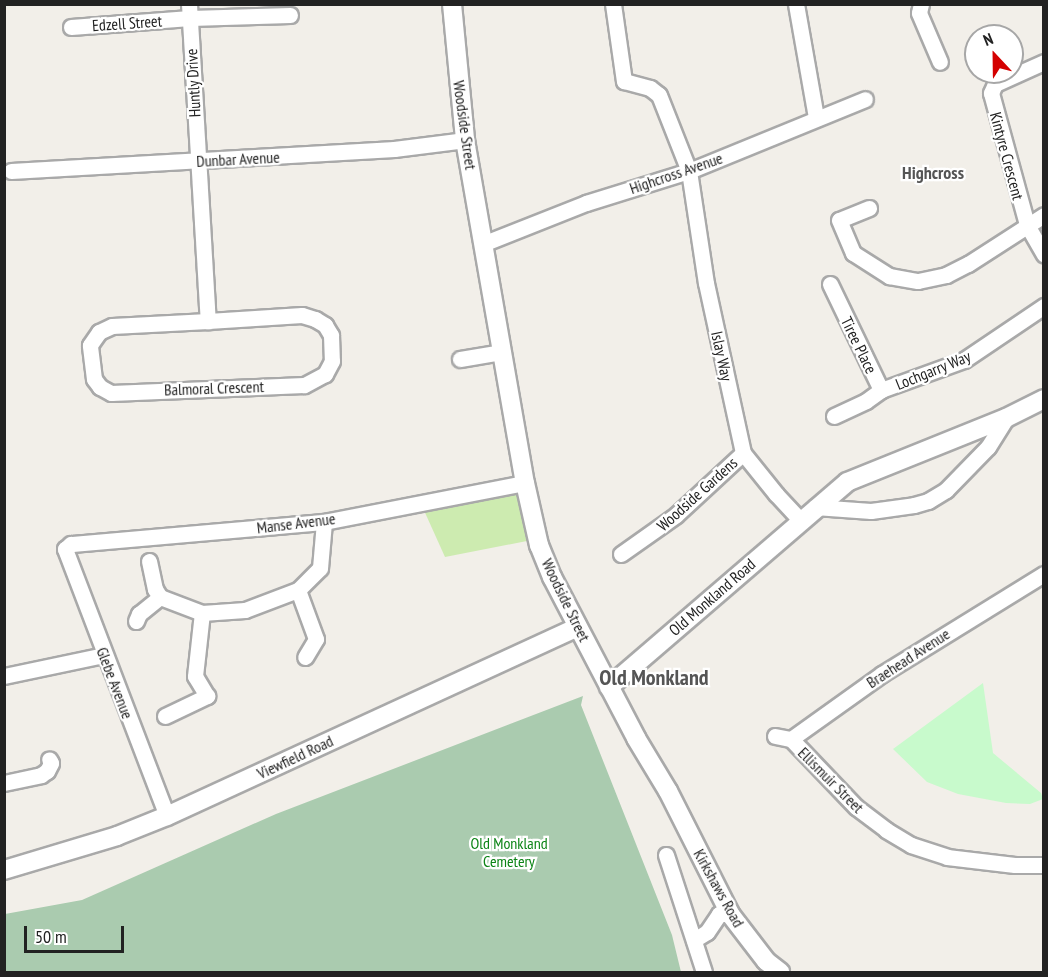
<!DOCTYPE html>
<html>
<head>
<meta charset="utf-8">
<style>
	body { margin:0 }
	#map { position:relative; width:1048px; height:977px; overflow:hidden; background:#f2efe9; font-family:"PT Sans Narrow",sans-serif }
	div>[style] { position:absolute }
	.grass>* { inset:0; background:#cdebb0 }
	.cemetery>* { inset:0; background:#aacbaf }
	.park>* { inset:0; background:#c8facc }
	.roads { filter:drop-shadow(2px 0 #a9a9a9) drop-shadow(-2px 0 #a9a9a9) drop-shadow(0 2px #a9a9a9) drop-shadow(0 -2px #a9a9a9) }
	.minor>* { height:15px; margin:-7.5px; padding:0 7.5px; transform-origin:7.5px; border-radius:7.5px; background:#fff }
	.tertiary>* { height:18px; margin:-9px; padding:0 9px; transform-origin:9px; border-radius:9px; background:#fff }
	span { translate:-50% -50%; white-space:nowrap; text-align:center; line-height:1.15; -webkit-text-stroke:4.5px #fff; paint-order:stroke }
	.street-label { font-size:16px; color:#222 }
	.park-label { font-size:16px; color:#0c8416 }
	.neighbourhood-label { font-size:18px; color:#555; font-weight:700 }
	.district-label { font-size:22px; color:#555; font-weight:700 }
	.frame { position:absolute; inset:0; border:6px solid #222; pointer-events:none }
	.north { position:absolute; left:964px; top:24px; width:60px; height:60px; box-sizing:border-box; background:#fff; border:2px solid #a7a7a7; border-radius:50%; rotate:338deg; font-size:16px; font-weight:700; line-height:24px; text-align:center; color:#222 }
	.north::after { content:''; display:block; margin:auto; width:21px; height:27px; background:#d40000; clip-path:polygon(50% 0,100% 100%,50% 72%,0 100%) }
	.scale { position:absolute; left:24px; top:926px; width:100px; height:27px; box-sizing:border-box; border:3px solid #222; border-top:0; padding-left:8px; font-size:18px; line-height:21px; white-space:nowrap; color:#222; -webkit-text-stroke:4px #fff; paint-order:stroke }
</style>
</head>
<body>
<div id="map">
	<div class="grass">
		<div style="clip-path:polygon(522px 488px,532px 540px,445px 557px,422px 506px)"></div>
	</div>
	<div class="cemetery">
		<div style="clip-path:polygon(583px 696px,581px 705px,672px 935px,681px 972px,5px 972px,5px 914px,82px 900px,276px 814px)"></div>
	</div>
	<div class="park">
		<div style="clip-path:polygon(983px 683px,993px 753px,1041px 793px,1043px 799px,1030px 804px,1006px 803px,958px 794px,927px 782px,893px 749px)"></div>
	</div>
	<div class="roads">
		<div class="minor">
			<div style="left:189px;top:4px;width:318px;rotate:86.6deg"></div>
			<div style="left:208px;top:321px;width:94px;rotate:-3.7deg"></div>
			<div style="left:302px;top:315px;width:14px;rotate:17deg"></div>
			<div style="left:315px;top:319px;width:12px;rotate:31deg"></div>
			<div style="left:325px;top:325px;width:12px;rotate:59deg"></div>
			<div style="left:331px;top:335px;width:26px;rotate:88deg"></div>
			<div style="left:332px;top:361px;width:15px;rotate:118deg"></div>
			<div style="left:325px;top:374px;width:24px;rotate:152deg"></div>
			<div style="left:304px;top:385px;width:193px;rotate:177.6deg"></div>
			<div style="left:111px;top:393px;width:13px;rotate:-151deg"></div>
			<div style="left:100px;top:387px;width:10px;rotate:-127deg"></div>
			<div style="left:94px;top:379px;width:34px;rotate:-97deg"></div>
			<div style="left:90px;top:345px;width:16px;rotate:-55deg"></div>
			<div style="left:99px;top:332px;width:14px;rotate:-25deg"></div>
			<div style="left:112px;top:326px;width:96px;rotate:-3deg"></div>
			<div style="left:613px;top:4px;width:78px;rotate:81.9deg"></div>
			<div style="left:624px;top:81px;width:27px;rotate:15deg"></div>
			<div style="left:650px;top:88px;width:11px;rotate:38deg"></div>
			<div style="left:659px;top:95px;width:82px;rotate:68.5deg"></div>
			<div style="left:689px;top:171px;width:113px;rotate:81.4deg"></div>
			<div style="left:706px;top:283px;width:174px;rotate:77.7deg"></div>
			<div style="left:743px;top:453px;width:53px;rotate:51.2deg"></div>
			<div style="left:776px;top:494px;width:37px;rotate:47deg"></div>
			<div style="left:796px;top:4px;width:116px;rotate:80deg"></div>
			<div style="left:921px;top:4px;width:9px;rotate:103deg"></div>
			<div style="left:919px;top:13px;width:53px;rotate:66.8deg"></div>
			<div style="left:71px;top:27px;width:119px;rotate:-4.3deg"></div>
			<div style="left:190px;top:18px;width:100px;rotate:-1.7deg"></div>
			<div style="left:1044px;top:62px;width:54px;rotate:155.8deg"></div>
			<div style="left:995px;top:84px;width:10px;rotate:114deg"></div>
			<div style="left:991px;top:93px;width:137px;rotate:74.7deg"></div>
			<div style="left:1027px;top:225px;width:34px;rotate:60deg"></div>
			<div style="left:11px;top:171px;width:384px;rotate:-3.3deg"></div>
			<div style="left:394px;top:149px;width:72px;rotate:-7.2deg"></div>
			<div style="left:869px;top:208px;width:32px;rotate:158deg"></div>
			<div style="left:839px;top:220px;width:36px;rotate:67deg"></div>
			<div style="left:853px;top:253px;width:43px;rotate:32.6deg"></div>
			<div style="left:889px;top:276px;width:29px;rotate:10deg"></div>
			<div style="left:918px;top:281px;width:29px;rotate:-12deg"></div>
			<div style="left:946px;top:275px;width:25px;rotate:-27deg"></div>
			<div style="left:968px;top:264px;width:90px;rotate:-32.8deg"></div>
			<div style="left:485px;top:243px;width:109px;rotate:-21.6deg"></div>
			<div style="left:586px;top:203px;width:108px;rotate:-17.3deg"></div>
			<div style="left:689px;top:171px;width:190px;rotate:-22.2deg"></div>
			<div style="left:830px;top:284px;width:118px;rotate:64.3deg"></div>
			<div style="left:460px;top:359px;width:43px;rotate:-9.5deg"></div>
			<div style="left:834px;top:416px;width:35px;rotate:-25deg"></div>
			<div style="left:866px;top:401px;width:19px;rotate:-36deg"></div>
			<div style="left:881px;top:390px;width:88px;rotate:-19.9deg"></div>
			<div style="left:964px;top:360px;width:97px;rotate:-34deg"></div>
			<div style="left:815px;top:507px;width:56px;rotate:4.1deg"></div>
			<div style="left:871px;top:511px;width:43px;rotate:-7.9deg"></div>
			<div style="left:914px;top:505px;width:15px;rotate:-16deg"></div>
			<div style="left:928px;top:501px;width:21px;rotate:-31deg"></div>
			<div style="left:946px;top:490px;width:60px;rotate:-45.7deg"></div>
			<div style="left:988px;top:447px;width:34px;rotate:-58deg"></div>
			<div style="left:621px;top:554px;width:67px;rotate:-35.3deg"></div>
			<div style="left:676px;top:515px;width:91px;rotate:-42.8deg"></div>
			<div style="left:149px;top:561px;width:29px;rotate:78deg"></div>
			<div style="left:155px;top:589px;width:9px;rotate:58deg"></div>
			<div style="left:160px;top:597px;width:45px;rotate:20.9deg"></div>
			<div style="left:298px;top:590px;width:52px;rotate:69.8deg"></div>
			<div style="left:316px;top:639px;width:21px;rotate:121deg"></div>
			<div style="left:136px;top:621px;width:8px;rotate:-67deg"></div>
			<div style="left:139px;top:614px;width:27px;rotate:-39deg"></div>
			<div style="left:4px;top:676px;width:102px;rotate:-11.9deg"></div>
			<div style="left:165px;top:716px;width:47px;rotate:-25.5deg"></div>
			<div style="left:207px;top:696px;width:23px;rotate:-121deg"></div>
			<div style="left:195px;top:676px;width:63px;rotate:-83.7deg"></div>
			<div style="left:202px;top:613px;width:43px;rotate:-4deg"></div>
			<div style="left:245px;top:610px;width:57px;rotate:-20.7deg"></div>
			<div style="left:298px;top:590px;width:31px;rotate:-45deg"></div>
			<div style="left:320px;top:568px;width:46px;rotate:-85deg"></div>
			<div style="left:775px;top:736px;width:16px;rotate:11deg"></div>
			<div style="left:791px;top:739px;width:112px;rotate:-35.5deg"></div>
			<div style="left:882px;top:674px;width:190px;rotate:-31.7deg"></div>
			<div style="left:791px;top:739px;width:94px;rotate:46.3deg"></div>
			<div style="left:856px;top:807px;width:38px;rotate:37deg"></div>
			<div style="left:886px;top:830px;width:29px;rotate:31deg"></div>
			<div style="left:911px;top:845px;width:38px;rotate:18deg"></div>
			<div style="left:947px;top:857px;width:68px;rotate:6.7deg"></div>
			<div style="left:1015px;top:865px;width:29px"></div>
			<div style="left:4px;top:783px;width:38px;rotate:-12deg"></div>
			<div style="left:41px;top:775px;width:7px;rotate:-34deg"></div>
			<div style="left:47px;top:771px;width:9px;rotate:-63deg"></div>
			<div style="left:51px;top:763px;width:4px;rotate:-117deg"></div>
			<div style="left:167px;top:816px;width:286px;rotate:-110.9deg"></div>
			<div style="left:65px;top:549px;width:8px;rotate:-40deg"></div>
			<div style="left:71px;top:544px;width:254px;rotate:-5deg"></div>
			<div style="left:324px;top:522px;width:205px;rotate:-11deg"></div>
			<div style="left:666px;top:855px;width:123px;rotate:72deg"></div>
			<div style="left:694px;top:940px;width:15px;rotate:-32deg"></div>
			<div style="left:707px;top:932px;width:22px;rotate:-56deg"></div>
			<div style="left:719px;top:914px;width:11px"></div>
		</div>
		<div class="tertiary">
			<div style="left:452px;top:4px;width:137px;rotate:84.5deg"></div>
			<div style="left:465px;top:140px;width:348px;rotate:80.1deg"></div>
			<div style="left:525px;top:483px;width:64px;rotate:77.3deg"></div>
			<div style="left:539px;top:545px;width:35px;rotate:68deg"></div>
			<div style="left:552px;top:577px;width:182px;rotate:62.4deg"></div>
			<div style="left:636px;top:738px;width:62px;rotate:58.9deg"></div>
			<div style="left:668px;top:791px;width:138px;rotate:63.2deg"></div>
			<div style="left:730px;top:914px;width:59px;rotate:52.5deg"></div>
			<div style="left:766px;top:961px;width:18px;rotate:38deg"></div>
			<div style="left:609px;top:687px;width:314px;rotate:-40.7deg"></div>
			<div style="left:847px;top:482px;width:171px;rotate:-21.9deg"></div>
			<div style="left:1006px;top:418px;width:42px;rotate:-26.6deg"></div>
			<div style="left:4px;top:870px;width:118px;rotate:-16.7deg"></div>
			<div style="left:117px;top:836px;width:54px;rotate:-21.8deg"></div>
			<div style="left:167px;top:816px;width:452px;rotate:-24.7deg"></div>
		</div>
	</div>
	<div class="street-label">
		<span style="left:127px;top:23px;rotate:-4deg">Edzell Street</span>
		<span style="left:193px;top:83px;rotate:-93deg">Huntly Drive</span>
		<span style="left:465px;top:125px;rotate:82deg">Woodside Street</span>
		<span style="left:1007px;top:156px;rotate:75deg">Kintyre Crescent</span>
		<span style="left:238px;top:159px;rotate:-3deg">Dunbar Avenue</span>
		<span style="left:676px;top:173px;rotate:-19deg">Highcross Avenue</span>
		<span style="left:859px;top:345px;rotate:64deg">Tiree Place</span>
		<span style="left:722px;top:356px;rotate:78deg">Islay Way</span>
		<span style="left:933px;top:370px;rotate:-22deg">Lochgarry Way</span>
		<span style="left:214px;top:388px;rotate:-2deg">Balmoral Crescent</span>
		<span style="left:697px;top:494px;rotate:-42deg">Woodside Gardens</span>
		<span style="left:296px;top:523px;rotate:-7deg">Manse Avenue</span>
		<span style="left:712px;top:597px;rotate:-41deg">Old Monkland Road</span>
		<span style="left:566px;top:600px;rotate:64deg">Woodside Street</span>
		<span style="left:908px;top:658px;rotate:-33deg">Braehead Avenue</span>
		<span style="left:115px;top:683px;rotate:69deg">Glebe Avenue</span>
		<span style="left:295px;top:757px;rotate:-25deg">Viewfield Road</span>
		<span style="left:831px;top:780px;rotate:45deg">Ellismuir Street</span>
		<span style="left:719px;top:888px;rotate:61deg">Kirkshaws Road</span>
	</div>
	<div class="park-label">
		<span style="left:509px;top:852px">Old Monkland<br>Cemetery</span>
	</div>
	<div class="neighbourhood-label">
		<span style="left:933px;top:173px">Highcross</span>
	</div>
	<div class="district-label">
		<span style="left:654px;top:678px">Old Monkland</span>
	</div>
	<div class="frame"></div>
	<div class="north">N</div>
	<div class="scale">50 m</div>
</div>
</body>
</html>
